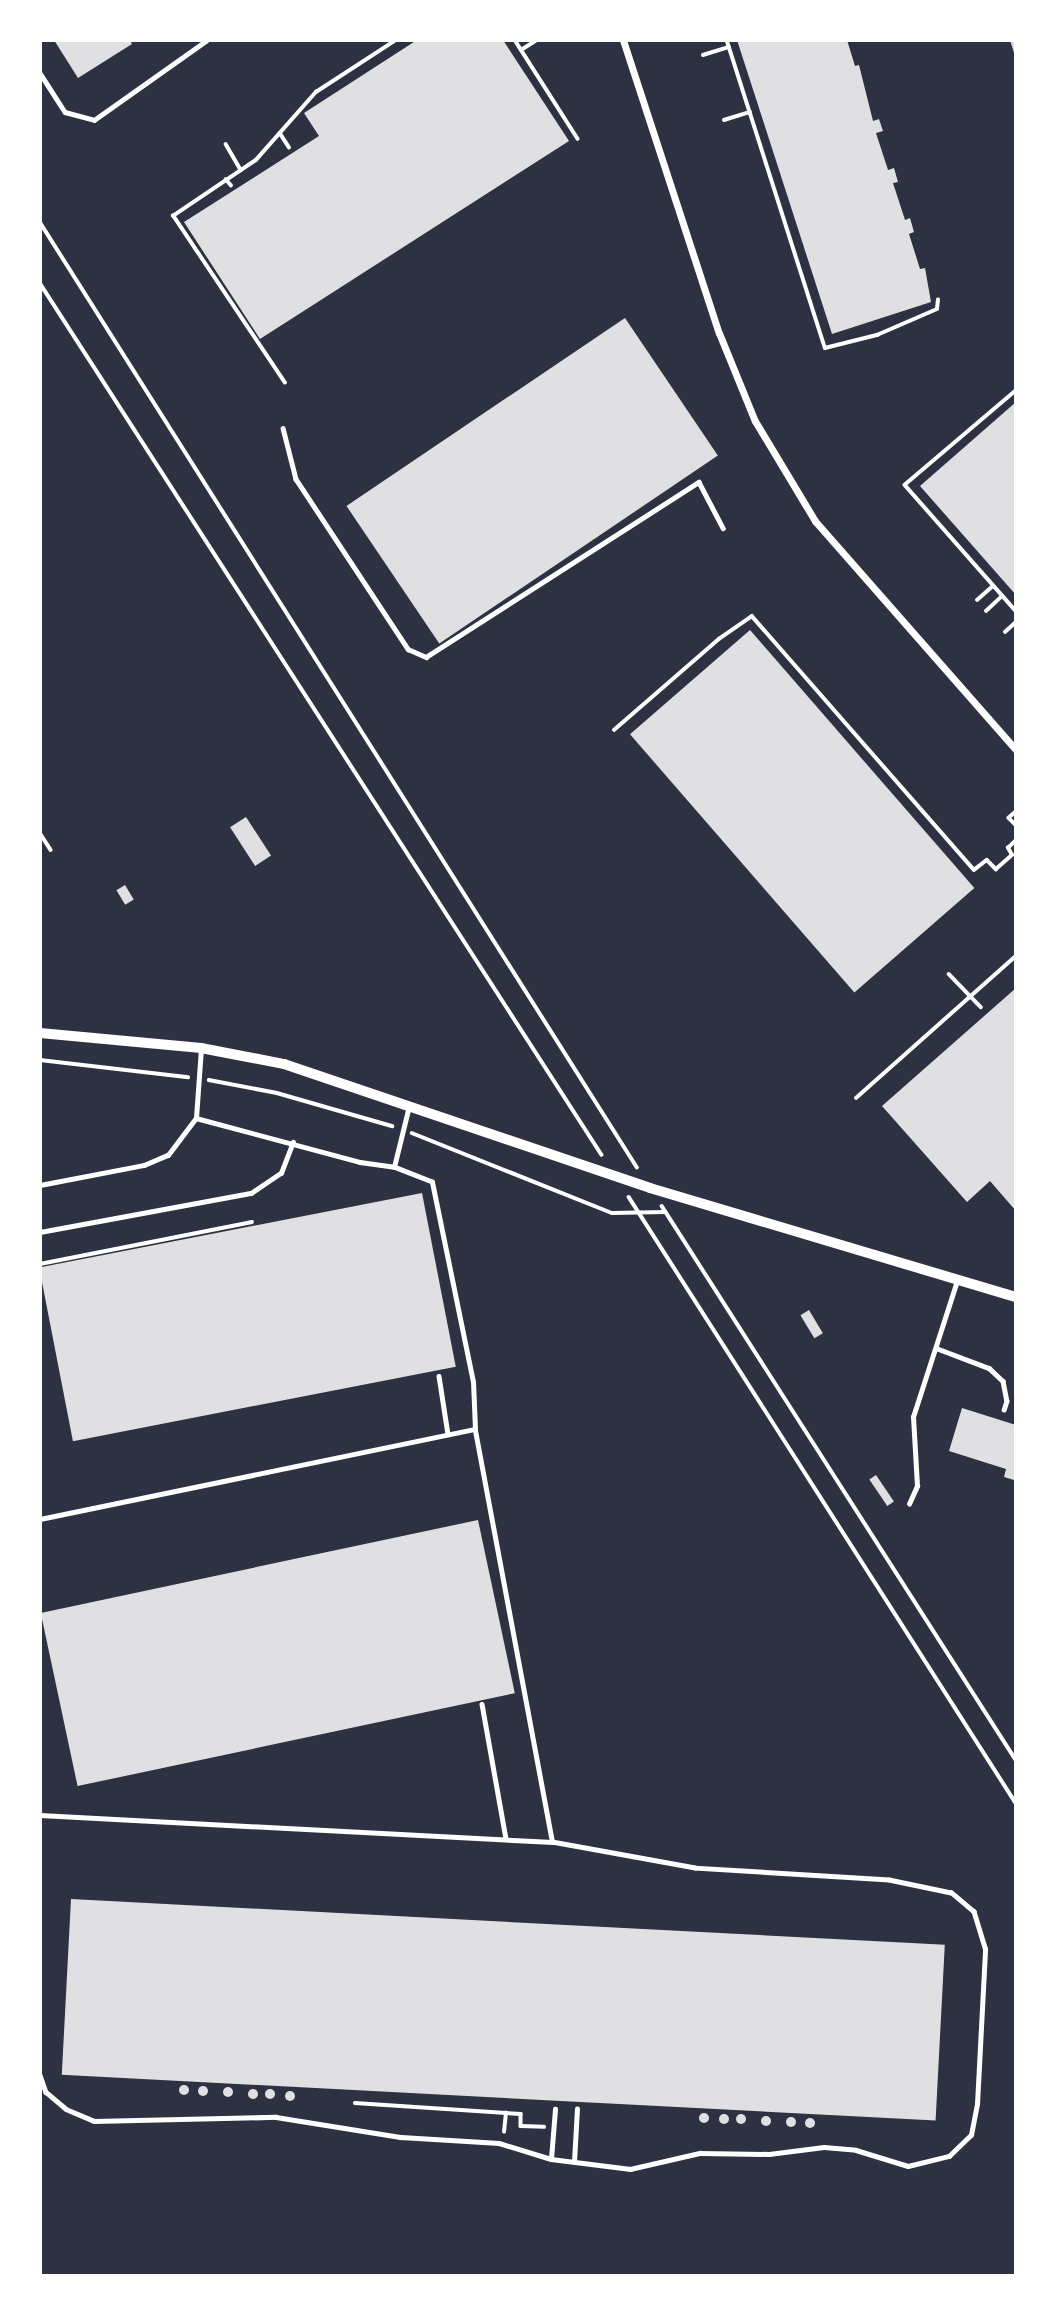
<!DOCTYPE html>
<html>
<head>
<meta charset="utf-8">
<style>
	body { margin:0 }
	#map { position:relative; width:1056px; height:2316px; overflow:hidden; background:#2d3142; font-family:"Roboto Condensed",sans-serif }
	div>[style] { position:absolute }
	.building>* { inset:0; background:#e0e0e3; transform-origin:0 0 }
	.round { border-radius:50% }
	.path>* { height:3.5px; margin:-1.75px; padding:0 1.75px; transform-origin:1.75px; border-radius:1.75px; background:#fff }
	.service>* { height:4.5px; margin:-2.25px; padding:0 2.25px; transform-origin:2.25px; border-radius:2.25px; background:#fff }
	.minor>* { height:7px; margin:-3.5px; padding:0 3.5px; transform-origin:3.5px; border-radius:3.5px; background:#fff }
	.tertiary>* { height:10px; margin:-5px; padding:0 5px; transform-origin:5px; border-radius:5px; background:#fff }
	span { translate:-50% -50%; white-space:nowrap; text-align:center; line-height:1.15; -webkit-text-stroke:6px #fff; paint-order:stroke }
	.frame { position:absolute; inset:0; border:42px solid #fff; pointer-events:none }
</style>
</head>
<body>
<div id="map">
	<div class="building">
		<div style="clip-path:polygon(54px 40px,130px 40px,132px 44px,78px 78px)"></div>
		<div style="clip-path:polygon(417px 40px,503px 40px,569px 141px,260px 339px,184px 222px,319px 136px,304px 113px)"></div>
		<div style="clip-path:polygon(737px 40px,847px 40px,855px 66px,859px 65px,873px 121px,879px 119px,883px 131px,876px 133px,888px 170px,894px 168px,898px 182px,893px 183px,905px 220px,910px 218px,914px 232px,909px 234px,920px 269px,925px 268px,931px 302px,832px 334px)"></div>
		<div style="clip-path:polygon(1010px 40px,1016px 40px,1016px 56px,1015px 56px)"></div>
		<div style="left:625px;top:318px;width:166px;height:336px;rotate:56deg"></div>
		<div style="clip-path:polygon(1016px 402px,1016px 595px,920px 486px)"></div>
		<div style="left:750px;top:630px;width:342px;height:159px;rotate:49deg"></div>
		<div style="left:246px;top:817px;width:46px;height:19px;rotate:57deg"></div>
		<div style="left:125px;top:885px;width:17px;height:10px;rotate:59deg"></div>
		<div style="clip-path:polygon(1016px 988px,1016px 1211px,990px 1181px,967px 1202px,882px 1106px)"></div>
		<div style="left:422px;top:1193px;width:177px;height:390px;rotate:79deg"></div>
		<div style="left:809px;top:1310px;width:27px;height:10px;rotate:59deg"></div>
		<div style="clip-path:polygon(962px 1408px,1016px 1425px,1014px 1480px,1004px 1477px,1006px 1469px,949px 1451px)"></div>
		<div style="left:876px;top:1475px;width:32px;height:8px;rotate:56deg"></div>
		<div style="left:478px;top:1520px;width:177px;height:447px;rotate:78deg"></div>
		<div style="left:71px;top:1899px;width:875px;height:176px;rotate:3deg"></div>
		<div class="round" style="left:179px;top:2085px;width:10px;height:10px"></div>
		<div class="round" style="left:198px;top:2086px;width:10px;height:10px"></div>
		<div class="round" style="left:223px;top:2087px;width:10px;height:10px"></div>
		<div class="round" style="left:265px;top:2089px;width:10px;height:10px"></div>
		<div class="round" style="left:248px;top:2089px;width:10px;height:10px"></div>
		<div class="round" style="left:285px;top:2091px;width:10px;height:10px"></div>
		<div class="round" style="left:699px;top:2113px;width:10px;height:10px"></div>
		<div class="round" style="left:736px;top:2114px;width:10px;height:10px"></div>
		<div class="round" style="left:719px;top:2114px;width:10px;height:10px"></div>
		<div class="round" style="left:761px;top:2116px;width:10px;height:10px"></div>
		<div class="round" style="left:786px;top:2117px;width:10px;height:10px"></div>
		<div class="round" style="left:805px;top:2118px;width:10px;height:10px"></div>
	</div>
	<div class="path">
		<div style="left:515px;top:40px;width:117px;rotate:57.5deg"></div>
		<div style="left:727px;top:40px;width:323px;rotate:72.3deg"></div>
		<div style="left:825px;top:348px;width:54px;rotate:-14deg"></div>
		<div style="left:877px;top:335px;width:65px;rotate:-23.4deg"></div>
		<div style="left:937px;top:309px;width:9px;rotate:-84deg"></div>
		<div style="left:521px;top:50px;width:19px;rotate:-32deg"></div>
		<div style="left:703px;top:55px;width:27px;rotate:-17deg"></div>
		<div style="left:724px;top:120px;width:27px;rotate:-17deg"></div>
		<div style="left:280px;top:133px;width:17px;rotate:57deg"></div>
		<div style="left:226px;top:144px;width:30px;rotate:60deg"></div>
		<div style="left:226px;top:179px;width:8px;rotate:50deg"></div>
		<div style="left:40px;top:222px;width:1118px;rotate:57.72deg"></div>
		<div style="left:40px;top:283px;width:1037px;rotate:57.2deg"></div>
		<div style="left:285px;top:383px;width:201px;rotate:-123.8deg"></div>
		<div style="left:173px;top:216px;width:100px;rotate:-34deg"></div>
		<div style="left:256px;top:160px;width:91px;rotate:-48.6deg"></div>
		<div style="left:316px;top:92px;width:95px;rotate:-33deg"></div>
		<div style="left:1016px;top:391px;width:145px;rotate:139.7deg"></div>
		<div style="left:905px;top:485px;width:168px;rotate:48.6deg"></div>
		<div style="left:977px;top:600px;width:21px;rotate:-41deg"></div>
		<div style="left:986px;top:611px;width:22px;rotate:-43deg"></div>
		<div style="left:1005px;top:632px;width:15px;rotate:-42deg"></div>
		<div style="left:614px;top:730px;width:139px;rotate:-40.9deg"></div>
		<div style="left:719px;top:639px;width:40px;rotate:-34.9deg"></div>
		<div style="left:752px;top:616px;width:337px;rotate:48.8deg"></div>
		<div style="left:974px;top:870px;width:16px;rotate:-38deg"></div>
		<div style="left:987px;top:860px;width:13px;rotate:45deg"></div>
		<div style="left:996px;top:869px;width:21px;rotate:-41deg"></div>
		<div style="left:1012px;top:855px;width:8px;rotate:-120deg"></div>
		<div style="left:1008px;top:848px;width:11px;rotate:-45deg"></div>
		<div style="left:1016px;top:812px;width:9px;rotate:139deg"></div>
		<div style="left:1009px;top:818px;width:10px;rotate:45deg"></div>
		<div style="left:40px;top:833px;width:20px;rotate:57deg"></div>
		<div style="left:949px;top:974px;width:46px;rotate:45.9deg"></div>
		<div style="left:40px;top:1060px;width:149px;rotate:6.6deg"></div>
		<div style="left:209px;top:1080px;width:69px;rotate:10.8deg"></div>
		<div style="left:277px;top:1093px;width:120px;rotate:16deg"></div>
		<div style="left:856px;top:1098px;width:214px;rotate:-41.6deg"></div>
		<div style="left:412px;top:1133px;width:215px;rotate:21.8deg"></div>
		<div style="left:612px;top:1213px;width:53px;rotate:-1.1deg"></div>
		<div style="left:629px;top:1197px;width:719px;rotate:57.44deg"></div>
		<div style="left:662px;top:1206px;width:657px;rotate:57.42deg"></div>
		<div style="left:40px;top:1264px;width:216px;rotate:-11.2deg"></div>
		<div style="left:355px;top:2103px;width:166px;rotate:3.8deg"></div>
		<div style="left:521px;top:2114px;width:12px;rotate:90deg"></div>
		<div style="left:521px;top:2126px;width:23px;rotate:2deg"></div>
		<div style="left:504px;top:2132px;width:19px;rotate:-84deg"></div>
	</div>
	<div class="service">
		<div style="left:40px;top:73px;width:46px;rotate:57.3deg"></div>
		<div style="left:65px;top:112px;width:30px;rotate:15deg"></div>
		<div style="left:94px;top:120px;width:138px;rotate:-35.3deg"></div>
		<div style="left:283px;top:428px;width:53px;rotate:75.7deg"></div>
		<div style="left:296px;top:479px;width:204px;rotate:56.6deg"></div>
		<div style="left:408px;top:649px;width:20px;rotate:24deg"></div>
		<div style="left:426px;top:657px;width:324px;rotate:-32.7deg"></div>
		<div style="left:699px;top:482px;width:52px;rotate:62.4deg"></div>
		<div style="left:196px;top:1118px;width:170px;rotate:15deg"></div>
		<div style="left:360px;top:1162px;width:34px;rotate:8deg"></div>
		<div style="left:40px;top:1185px;width:106px;rotate:-10.9deg"></div>
		<div style="left:144px;top:1165px;width:26px;rotate:-23deg"></div>
		<div style="left:168px;top:1155px;width:46px;rotate:-52.9deg"></div>
		<div style="left:196px;top:1118px;width:69px;rotate:-85.9deg"></div>
		<div style="left:40px;top:1232px;width:215px;rotate:-10.5deg"></div>
		<div style="left:251px;top:1193px;width:36px;rotate:-34deg"></div>
		<div style="left:281px;top:1173px;width:33px;rotate:-69deg"></div>
		<div style="left:936px;top:1348px;width:57px;rotate:20.7deg"></div>
		<div style="left:989px;top:1368px;width:19px;rotate:43deg"></div>
		<div style="left:1003px;top:1381px;width:20px;rotate:79deg"></div>
		<div style="left:1007px;top:1401px;width:9px;rotate:108deg"></div>
		<div style="left:439px;top:1376px;width:59px;rotate:81.2deg"></div>
		<div style="left:909px;top:1504px;width:20px;rotate:-66deg"></div>
		<div style="left:917px;top:1486px;width:69px;rotate:-93.3deg"></div>
		<div style="left:913px;top:1417px;width:143px;rotate:-72.1deg"></div>
		<div style="left:40px;top:1519px;width:444px;rotate:-11.7deg"></div>
		<div style="left:482px;top:1704px;width:137px;rotate:79.9deg"></div>
		<div style="left:40px;top:1815px;width:513px;rotate:3.02deg"></div>
		<div style="left:40px;top:2075px;width:18px;rotate:71deg"></div>
		<div style="left:46px;top:2092px;width:26px;rotate:40deg"></div>
		<div style="left:66px;top:2109px;width:30px;rotate:23deg"></div>
		<div style="left:94px;top:2121px;width:182px;rotate:-1.3deg"></div>
		<div style="left:276px;top:2117px;width:127px;rotate:9.1deg"></div>
		<div style="left:401px;top:2137px;width:98px;rotate:3.5deg"></div>
		<div style="left:499px;top:2143px;width:54px;rotate:17.1deg"></div>
		<div style="left:551px;top:2159px;width:80px;rotate:7.2deg"></div>
		<div style="left:630px;top:2169px;width:72px;rotate:-12.9deg"></div>
		<div style="left:700px;top:2153px;width:69px;rotate:0.8deg"></div>
		<div style="left:769px;top:2154px;width:55px;rotate:-7.3deg"></div>
		<div style="left:824px;top:2147px;width:32px;rotate:5deg"></div>
		<div style="left:856px;top:2150px;width:54px;rotate:17.1deg"></div>
		<div style="left:908px;top:2166px;width:42px;rotate:-13.7deg"></div>
		<div style="left:949px;top:2156px;width:30px;rotate:-44deg"></div>
		<div style="left:971px;top:2135px;width:32px;rotate:-79deg"></div>
		<div style="left:977px;top:2104px;width:155px;rotate:-87deg"></div>
		<div style="left:985px;top:1949px;width:39px;rotate:-107deg"></div>
		<div style="left:974px;top:1912px;width:30px;rotate:-140deg"></div>
		<div style="left:951px;top:1893px;width:63px;rotate:-168.2deg"></div>
		<div style="left:889px;top:1880px;width:194px;rotate:-176.5deg"></div>
		<div style="left:695px;top:1868px;width:145px;rotate:-169.7deg"></div>
		<div style="left:552px;top:1842px;width:420px;rotate:-100.6deg"></div>
		<div style="left:475px;top:1429px;width:47px;rotate:-92.4deg"></div>
		<div style="left:473px;top:1382px;width:204px;rotate:-101.6deg"></div>
		<div style="left:432px;top:1182px;width:41px;rotate:-158.5deg"></div>
		<div style="left:394px;top:1167px;width:63px;rotate:-76.2deg"></div>
		<div style="left:551px;top:2159px;width:50px;rotate:-85.4deg"></div>
		<div style="left:574px;top:2162px;width:53px;rotate:-86.8deg"></div>
	</div>
	<div class="minor">
		<div style="left:623px;top:40px;width:308px;rotate:71.9deg"></div>
		<div style="left:719px;top:333px;width:95px;rotate:67.8deg"></div>
		<div style="left:755px;top:421px;width:117px;rotate:59deg"></div>
		<div style="left:815px;top:521px;width:305px;rotate:48.7deg"></div>
	</div>
	<div class="tertiary">
		<div style="left:40px;top:1033px;width:162px;rotate:5.3deg"></div>
		<div style="left:201px;top:1048px;width:85px;rotate:10.9deg"></div>
		<div style="left:284px;top:1064px;width:386px;rotate:18.7deg"></div>
		<div style="left:650px;top:1188px;width:382px;rotate:16.6deg"></div>
	</div>
	<div class="frame"></div>
</div>
</body>
</html>
